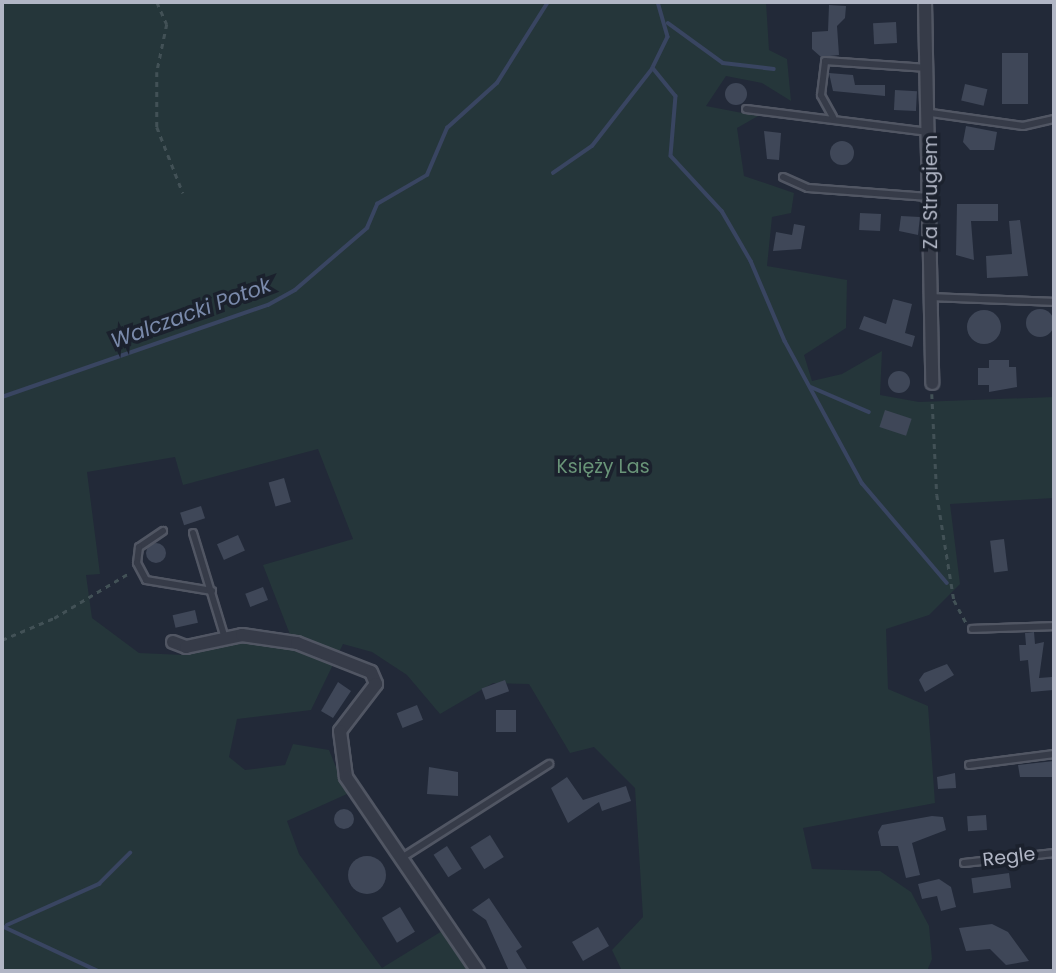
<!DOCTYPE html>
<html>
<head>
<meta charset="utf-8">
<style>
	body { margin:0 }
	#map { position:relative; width:1056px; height:973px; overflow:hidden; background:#222938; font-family:Poppins,sans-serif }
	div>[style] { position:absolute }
	.green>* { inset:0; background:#25363a }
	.stream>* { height:3.5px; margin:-1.75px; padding:0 1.75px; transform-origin:1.75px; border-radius:1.75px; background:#394561 }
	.building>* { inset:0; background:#3f4758; transform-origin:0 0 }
	.round { border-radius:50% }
	.path>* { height:2.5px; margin-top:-1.25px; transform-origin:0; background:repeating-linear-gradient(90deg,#425156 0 5px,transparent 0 10px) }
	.roads { filter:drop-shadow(2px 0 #515663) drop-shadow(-2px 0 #515663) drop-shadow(0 2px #515663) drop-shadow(0 -2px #515663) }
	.lane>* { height:6px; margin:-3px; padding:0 3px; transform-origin:3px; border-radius:3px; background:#363b48 }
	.street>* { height:12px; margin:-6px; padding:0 6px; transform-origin:6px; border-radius:6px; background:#363b48 }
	span { translate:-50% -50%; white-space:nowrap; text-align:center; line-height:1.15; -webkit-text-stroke:7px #1b212d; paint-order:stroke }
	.street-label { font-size:19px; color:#b1b6c5 }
	.park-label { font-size:19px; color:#699478 }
	.water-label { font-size:21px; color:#7a8aab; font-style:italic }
	.frame { position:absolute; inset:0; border:4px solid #b1b6c5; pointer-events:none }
</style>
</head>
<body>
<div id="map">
	<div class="green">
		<div style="clip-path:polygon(evenodd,2px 2px,766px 2px,769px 50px,787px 59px,791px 101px,762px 83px,726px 76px,706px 106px,758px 116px,737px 128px,744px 176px,794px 193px,791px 213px,772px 217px,767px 266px,847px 280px,846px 328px,804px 355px,812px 381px,842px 374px,882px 351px,880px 395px,919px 402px,1054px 397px,1054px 498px,950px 504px,960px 584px,929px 615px,886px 629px,888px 689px,928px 706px,935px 803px,803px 828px,812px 869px,880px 871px,911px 892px,929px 926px,932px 959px,927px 971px,622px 971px,612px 950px,643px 917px,635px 788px,594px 747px,570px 753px,529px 684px,493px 683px,440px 714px,407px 675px,372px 652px,343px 644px,311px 710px,237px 719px,229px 757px,245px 770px,285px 765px,293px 744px,329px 750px,347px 794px,287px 821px,299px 854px,382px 968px,442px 931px,472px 971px,2px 971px,2px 2px,318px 449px,353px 539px,263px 565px,296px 650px,240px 642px,184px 655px,139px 653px,92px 618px,86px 575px,100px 574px,87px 472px,175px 457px,183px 485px,318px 449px)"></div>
	</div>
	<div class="stream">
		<div style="left:658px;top:2px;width:36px;rotate:74deg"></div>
		<div style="left:668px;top:37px;width:34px;rotate:116deg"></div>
		<div style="left:653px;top:68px;width:36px;rotate:51deg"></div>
		<div style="left:676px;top:96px;width:60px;rotate:94.8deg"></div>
		<div style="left:671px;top:156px;width:75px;rotate:47.2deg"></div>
		<div style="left:722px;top:211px;width:58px;rotate:59.9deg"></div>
		<div style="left:751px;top:261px;width:87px;rotate:67deg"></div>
		<div style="left:785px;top:341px;width:162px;rotate:61.5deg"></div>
		<div style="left:862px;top:483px;width:131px;rotate:49.6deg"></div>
		<div style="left:668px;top:23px;width:68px;rotate:36deg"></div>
		<div style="left:723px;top:63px;width:51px;rotate:6.7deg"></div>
		<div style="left:553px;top:173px;width:47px;rotate:-34.7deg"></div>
		<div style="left:592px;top:146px;width:98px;rotate:-52.1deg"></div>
		<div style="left:811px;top:387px;width:63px;rotate:23.3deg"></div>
		<div style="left:2px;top:397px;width:281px;rotate:-19.1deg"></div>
		<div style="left:268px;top:305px;width:31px;rotate:-29deg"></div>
		<div style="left:295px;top:290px;width:95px;rotate:-40.7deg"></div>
		<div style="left:367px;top:228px;width:26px;rotate:-67deg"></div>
		<div style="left:377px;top:204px;width:58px;rotate:-30.1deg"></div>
		<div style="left:427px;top:175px;width:51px;rotate:-66.9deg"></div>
		<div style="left:447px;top:128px;width:67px;rotate:-42deg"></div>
		<div style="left:497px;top:83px;width:96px;rotate:-57.8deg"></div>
		<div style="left:7px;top:925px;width:101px;rotate:-24deg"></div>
		<div style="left:99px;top:884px;width:44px;rotate:-45deg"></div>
		<div style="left:2px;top:926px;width:106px;rotate:25.1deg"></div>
	</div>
	<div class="building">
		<div style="clip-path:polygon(829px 5px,846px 6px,845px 18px,837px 26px,839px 55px,821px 57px,812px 49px,812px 32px,828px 31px)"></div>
		<div style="left:896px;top:22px;width:21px;height:23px;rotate:87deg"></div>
		<div style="left:1028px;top:53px;width:51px;height:26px;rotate:90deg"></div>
		<div style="clip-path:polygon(829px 73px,853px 75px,855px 85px,885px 85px,885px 96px,833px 91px)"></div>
		<div class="round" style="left:725px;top:83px;width:22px;height:22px"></div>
		<div style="left:965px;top:84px;width:23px;height:17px;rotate:13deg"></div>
		<div style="left:895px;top:90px;width:22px;height:20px;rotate:3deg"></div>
		<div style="clip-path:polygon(966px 126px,997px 132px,994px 150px,970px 150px,963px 142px)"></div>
		<div style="clip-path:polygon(764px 131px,781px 133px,779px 160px,767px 159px)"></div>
		<div class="round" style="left:830px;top:141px;width:24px;height:24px"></div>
		<div style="clip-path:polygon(957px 204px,998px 204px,998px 221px,971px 221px,974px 260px,956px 255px)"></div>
		<div style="left:860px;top:213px;width:21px;height:17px;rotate:3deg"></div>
		<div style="clip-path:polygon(901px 216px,920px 217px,918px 235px,899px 231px)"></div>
		<div style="clip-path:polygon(1020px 220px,1028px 276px,987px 278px,986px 256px,1012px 254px,1009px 221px)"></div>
		<div style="clip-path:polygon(794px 224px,805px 226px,801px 249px,773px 251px,776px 232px,792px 235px)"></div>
		<div style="clip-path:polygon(893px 299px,912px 304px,905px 333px,915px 336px,912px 347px,859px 329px,864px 316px,886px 324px)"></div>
		<div class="round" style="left:1026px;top:309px;width:28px;height:28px"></div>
		<div class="round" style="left:967px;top:310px;width:34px;height:34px"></div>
		<div style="clip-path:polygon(989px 360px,1009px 360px,1009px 367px,1016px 367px,1017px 387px,989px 392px,989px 385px,978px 385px,978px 368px,989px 368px)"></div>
		<div class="round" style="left:888px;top:371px;width:22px;height:22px"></div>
		<div style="left:885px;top:410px;width:28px;height:18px;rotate:18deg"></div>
		<div style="left:284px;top:478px;width:25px;height:16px;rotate:74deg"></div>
		<div style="left:201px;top:506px;width:13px;height:22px;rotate:72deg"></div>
		<div style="left:238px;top:535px;width:17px;height:23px;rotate:66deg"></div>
		<div style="left:1004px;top:539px;width:32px;height:14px;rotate:83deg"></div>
		<div class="round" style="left:146px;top:543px;width:20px;height:20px"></div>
		<div style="left:263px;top:587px;width:14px;height:19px;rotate:69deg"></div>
		<div style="left:195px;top:610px;width:13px;height:23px;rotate:77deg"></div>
		<div style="clip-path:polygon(1034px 632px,1035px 644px,1044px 642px,1039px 678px,1052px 677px,1053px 690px,1031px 692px,1028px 660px,1020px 661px,1019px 645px,1026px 645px,1025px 633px)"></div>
		<div style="clip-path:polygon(947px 664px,954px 675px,925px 692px,919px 680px,924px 673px)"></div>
		<div style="left:505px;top:680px;width:12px;height:25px;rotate:70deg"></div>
		<div style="clip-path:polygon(338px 682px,351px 691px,333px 718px,321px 711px)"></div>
		<div style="left:417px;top:705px;width:16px;height:22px;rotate:68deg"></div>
		<div style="left:496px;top:710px;width:20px;height:22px"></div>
		<div style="clip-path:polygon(1054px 761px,1054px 777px,1020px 777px,1018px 765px)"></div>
		<div style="clip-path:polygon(429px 767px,458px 772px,458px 796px,427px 794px)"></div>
		<div style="clip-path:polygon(955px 773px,956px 788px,938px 789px,937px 777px)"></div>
		<div style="clip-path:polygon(567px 777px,583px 800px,626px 786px,631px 801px,602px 811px,599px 802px,568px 823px,551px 788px)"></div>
		<div class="round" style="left:334px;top:809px;width:20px;height:20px"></div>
		<div style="left:986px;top:815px;width:15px;height:19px;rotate:86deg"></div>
		<div style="clip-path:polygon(932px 816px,943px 817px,946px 830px,912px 843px,920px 875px,906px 878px,898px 846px,881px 846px,878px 832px,882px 825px)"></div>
		<div style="left:490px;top:835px;width:26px;height:23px;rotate:58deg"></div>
		<div style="left:447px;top:846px;width:27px;height:16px;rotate:57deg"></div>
		<div class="round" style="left:348px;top:856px;width:38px;height:38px"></div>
		<div style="left:1009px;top:873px;width:15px;height:38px;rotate:82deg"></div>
		<div style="clip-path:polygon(939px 879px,951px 887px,956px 907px,941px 911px,937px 896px,922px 899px,918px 884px)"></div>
		<div style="clip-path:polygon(489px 898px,522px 947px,516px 951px,528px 971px,509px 971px,486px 920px,472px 910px)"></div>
		<div style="left:400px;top:907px;width:29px;height:21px;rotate:59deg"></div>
		<div style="clip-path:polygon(992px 924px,1008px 932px,1029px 961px,1006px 965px,990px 949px,966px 951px,959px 928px)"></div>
		<div style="left:598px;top:927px;width:22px;height:30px;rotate:60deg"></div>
	</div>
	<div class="path">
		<div style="left:157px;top:2px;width:24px;rotate:66deg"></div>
		<div style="left:167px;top:24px;width:49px;rotate:101.8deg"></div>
		<div style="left:157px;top:72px;width:55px;rotate:90deg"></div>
		<div style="left:157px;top:127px;width:71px;rotate:68.5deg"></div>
		<div style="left:932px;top:394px;width:101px;rotate:87.2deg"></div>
		<div style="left:937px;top:495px;width:106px;rotate:80.8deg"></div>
		<div style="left:954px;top:600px;width:26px;rotate:62deg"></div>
		<div style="left:2px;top:640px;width:56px;rotate:-22.9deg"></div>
		<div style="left:54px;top:618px;width:90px;rotate:-30.9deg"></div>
	</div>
	<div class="roads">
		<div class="lane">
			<div style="left:746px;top:109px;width:184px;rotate:7.2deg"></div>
			<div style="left:931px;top:113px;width:93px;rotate:8deg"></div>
			<div style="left:1023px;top:126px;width:32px;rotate:-13deg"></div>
			<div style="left:833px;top:117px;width:25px;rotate:-119deg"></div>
			<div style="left:821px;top:95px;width:34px;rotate:-83deg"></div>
			<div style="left:825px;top:61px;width:103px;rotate:3.9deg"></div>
			<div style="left:783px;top:177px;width:27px;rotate:24deg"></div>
			<div style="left:808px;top:188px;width:121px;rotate:4.3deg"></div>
			<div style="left:932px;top:297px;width:122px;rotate:2.3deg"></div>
			<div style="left:163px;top:531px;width:29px;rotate:146deg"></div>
			<div style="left:139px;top:547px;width:16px;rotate:97deg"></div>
			<div style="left:137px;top:563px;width:19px;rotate:62deg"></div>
			<div style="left:146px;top:580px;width:67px;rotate:9.5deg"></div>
			<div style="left:193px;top:533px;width:110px;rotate:73.1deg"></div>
			<div style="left:972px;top:629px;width:82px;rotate:-2.1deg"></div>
			<div style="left:969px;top:765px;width:86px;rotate:-7.4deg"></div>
			<div style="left:400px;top:859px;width:177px;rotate:-32.5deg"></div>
			<div style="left:964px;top:863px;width:91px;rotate:-6.3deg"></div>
		</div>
		<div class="street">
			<div style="left:925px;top:2px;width:381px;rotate:88.9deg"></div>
			<div style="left:173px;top:642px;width:14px;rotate:21deg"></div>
			<div style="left:186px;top:647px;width:57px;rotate:-12.1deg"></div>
			<div style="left:242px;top:635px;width:56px;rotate:8.3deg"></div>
			<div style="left:297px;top:643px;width:79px;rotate:21.4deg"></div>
			<div style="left:371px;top:672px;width:13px;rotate:67deg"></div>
			<div style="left:376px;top:684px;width:59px;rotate:127.5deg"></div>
			<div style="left:340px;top:731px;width:46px;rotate:82.6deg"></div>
			<div style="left:346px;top:777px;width:235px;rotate:55.8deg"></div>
		</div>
	</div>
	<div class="street-label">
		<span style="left:931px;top:192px;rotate:-90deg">Za Strugiem</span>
		<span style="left:1009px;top:857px;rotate:-7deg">Regle</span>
	</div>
	<div class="park-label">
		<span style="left:603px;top:467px">Księży Las</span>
	</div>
	<div class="water-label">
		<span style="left:191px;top:313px;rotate:-20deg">Walczacki Potok</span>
	</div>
	<div class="frame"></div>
</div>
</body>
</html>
